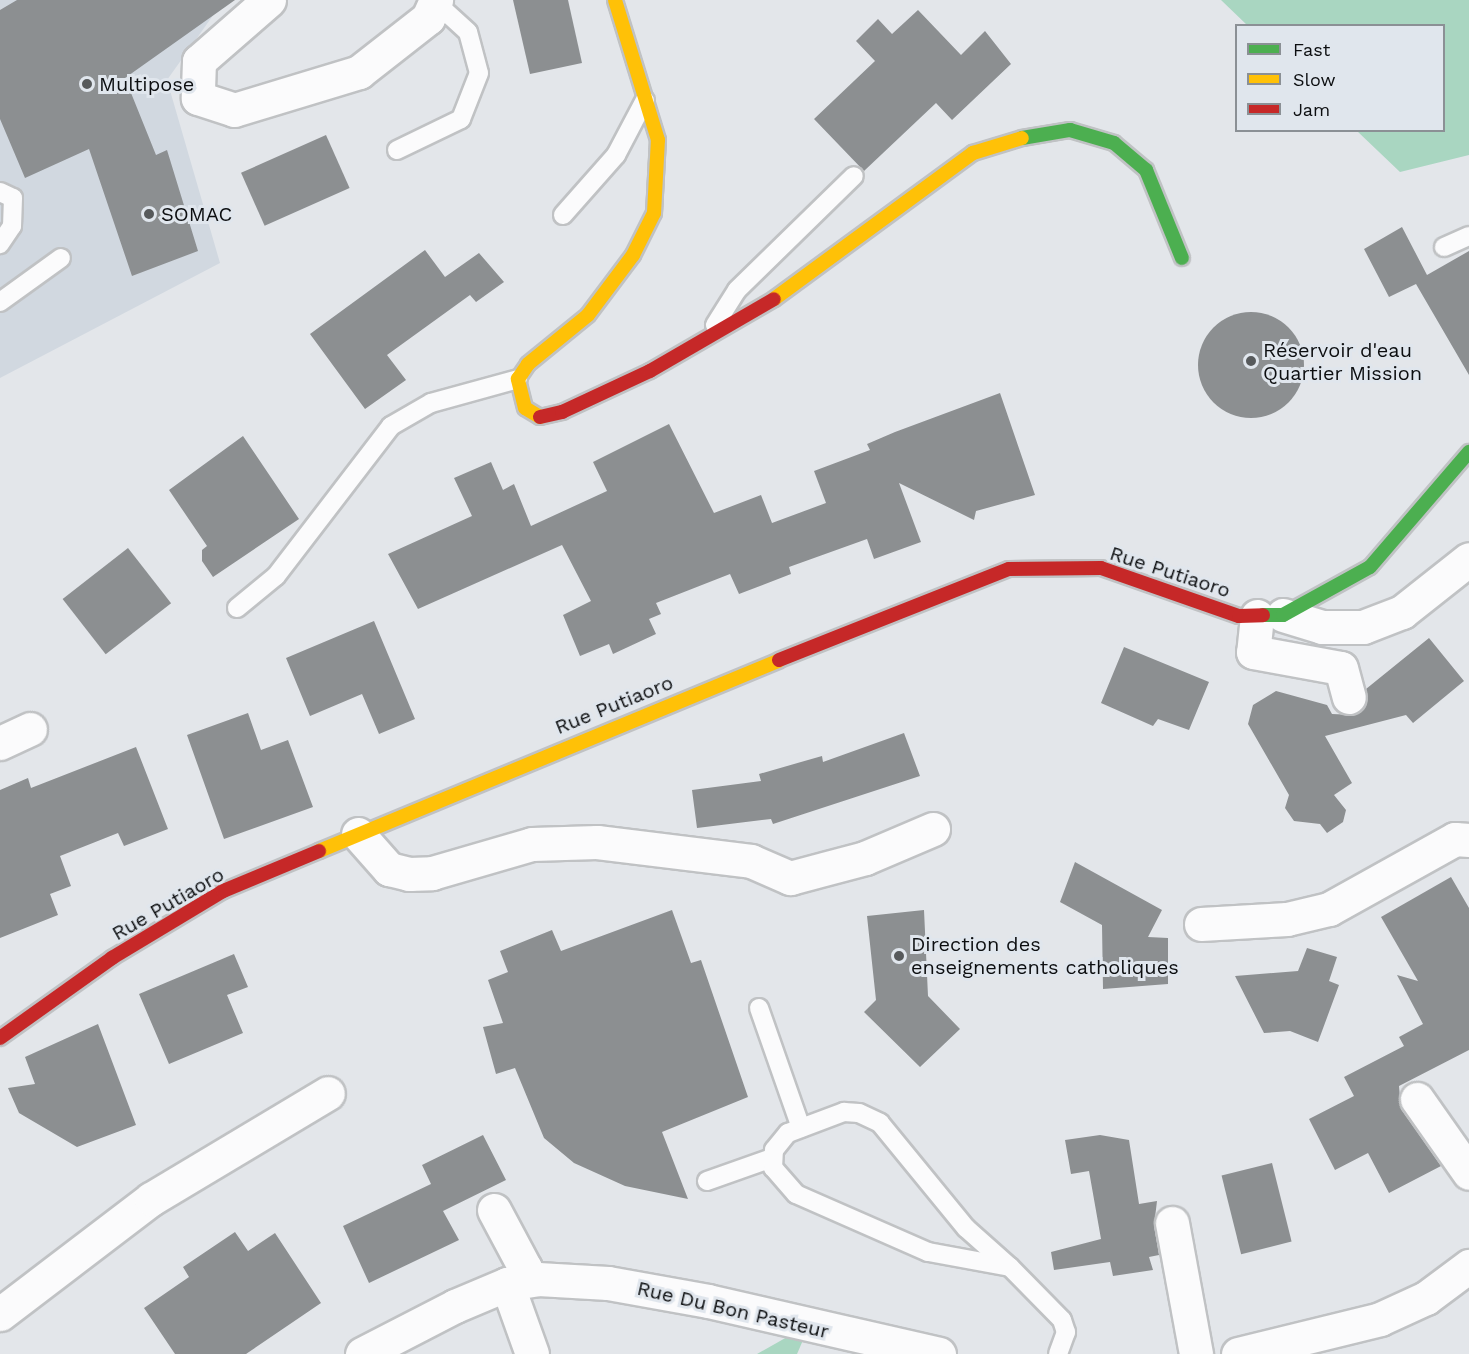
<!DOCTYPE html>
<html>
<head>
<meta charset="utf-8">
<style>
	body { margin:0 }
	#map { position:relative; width:1469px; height:1354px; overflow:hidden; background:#e3e6ea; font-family:"Work Sans",sans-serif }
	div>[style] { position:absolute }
	.built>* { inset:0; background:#d1d8e0 }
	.forest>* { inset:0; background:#a9d6c1 }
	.building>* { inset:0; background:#8c8f91; transform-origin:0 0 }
	.round { border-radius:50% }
	.roads { filter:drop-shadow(2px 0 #c0c2c4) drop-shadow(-2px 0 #c0c2c4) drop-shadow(0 2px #c0c2c4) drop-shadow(0 -2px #c0c2c4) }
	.lane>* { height:18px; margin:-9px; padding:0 9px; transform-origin:9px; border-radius:9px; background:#fbfbfc }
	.street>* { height:33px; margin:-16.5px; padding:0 16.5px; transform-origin:16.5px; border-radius:16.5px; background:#fbfbfc }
	.fast>* { height:14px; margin:-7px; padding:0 7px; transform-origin:7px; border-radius:7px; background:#4caf50 }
	.slow>* { height:14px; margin:-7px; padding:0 7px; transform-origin:7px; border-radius:7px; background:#ffc107 }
	.jam>* { height:14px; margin:-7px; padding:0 7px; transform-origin:7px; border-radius:7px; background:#c62828 }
	.dots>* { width:16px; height:16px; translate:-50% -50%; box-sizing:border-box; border:3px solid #e0e6ed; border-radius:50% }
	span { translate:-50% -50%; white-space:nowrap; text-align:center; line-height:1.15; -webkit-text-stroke:6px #e0e6ed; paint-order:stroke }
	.poi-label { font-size:20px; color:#0c0e10 }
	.left { translate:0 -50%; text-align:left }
	.street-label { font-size:20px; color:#0c0e10 }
	.legend { position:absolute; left:1235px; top:24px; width:210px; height:108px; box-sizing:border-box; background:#e0e6ed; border:2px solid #8b9095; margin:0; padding:8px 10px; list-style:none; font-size:18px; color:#0c0e10 }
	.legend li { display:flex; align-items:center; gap:12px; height:30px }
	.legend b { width:30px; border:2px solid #8b9095 }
</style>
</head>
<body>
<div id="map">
	<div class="built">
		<div style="clip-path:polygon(0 0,224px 0,167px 80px,220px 263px,0 378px)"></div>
	</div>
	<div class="forest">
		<div style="clip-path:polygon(1221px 0,1469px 0,1469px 155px,1400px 172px,1357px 131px,1444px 130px,1444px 26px,1247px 25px)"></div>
		<div style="clip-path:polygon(810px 1324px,797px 1354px,757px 1354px)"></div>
	</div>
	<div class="building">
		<div style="clip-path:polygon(17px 0,235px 0,125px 78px,156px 155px,167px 150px,198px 251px,132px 276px,89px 149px,25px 178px,0 119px,0 10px)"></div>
		<div style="clip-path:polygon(513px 0,568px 0,582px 63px,530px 74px)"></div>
		<div style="clip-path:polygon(918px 10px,961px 55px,985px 31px,1011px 64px,952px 120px,936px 103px,864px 171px,814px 119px,875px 61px,856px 41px,878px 19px,892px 34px)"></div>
		<div style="left:326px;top:135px;width:58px;height:93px;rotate:66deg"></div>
		<div style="clip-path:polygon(1402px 227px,1427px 275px,1469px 251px,1469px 375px,1416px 284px,1389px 297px,1364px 249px)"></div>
		<div style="clip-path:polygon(425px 250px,445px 277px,479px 253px,504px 282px,476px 302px,470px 295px,387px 355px,406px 380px,365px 409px,310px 334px)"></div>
		<div class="round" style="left:1198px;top:312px;width:106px;height:106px"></div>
		<div style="clip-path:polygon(1000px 393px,1035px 495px,976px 511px,974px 520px,899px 483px,921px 542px,874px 559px,867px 539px,789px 567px,791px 574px,739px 594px,730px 574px,656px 603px,661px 614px,649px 619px,656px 634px,613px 654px,609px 644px,580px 656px,563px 615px,591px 601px,562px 545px,418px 609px,388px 554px,472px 516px,454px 478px,491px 462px,503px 490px,514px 484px,531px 526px,607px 491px,593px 462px,669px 424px,714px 513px,761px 495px,772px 523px,826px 503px,814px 471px,870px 450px,867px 444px,895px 432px)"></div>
		<div style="clip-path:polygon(243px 436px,299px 519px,213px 577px,202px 561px,202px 550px,207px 546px,169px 490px)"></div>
		<div style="left:128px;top:548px;width:70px;height:83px;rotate:52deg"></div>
		<div style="clip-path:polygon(374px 621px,415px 719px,379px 734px,362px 694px,310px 716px,286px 658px)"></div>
		<div style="clip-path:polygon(1429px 638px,1464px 681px,1413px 723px,1406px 715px,1325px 736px,1352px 783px,1334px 795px,1346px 810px,1343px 822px,1327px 833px,1320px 824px,1294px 821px,1285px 808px,1289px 795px,1248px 724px,1253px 705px,1276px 691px,1327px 705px,1332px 714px,1355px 715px,1367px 702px,1366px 689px)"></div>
		<div style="clip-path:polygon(1124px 647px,1209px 682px,1189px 730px,1158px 719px,1153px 726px,1101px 703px)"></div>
		<div style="clip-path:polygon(248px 713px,261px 750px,288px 740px,313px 807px,224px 839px,187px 735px)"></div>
		<div style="clip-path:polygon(904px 733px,920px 776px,773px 824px,771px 819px,697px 828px,692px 790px,761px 781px,759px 774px,822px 756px,823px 762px)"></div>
		<div style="clip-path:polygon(136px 747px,168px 829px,124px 846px,118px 833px,60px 856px,71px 886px,50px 894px,58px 915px,0 938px,0 790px,28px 778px,31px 788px)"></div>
		<div style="clip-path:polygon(1075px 862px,1162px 910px,1148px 937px,1168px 938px,1168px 984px,1103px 989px,1102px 925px,1060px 902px)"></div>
		<div style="clip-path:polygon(1451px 877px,1469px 908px,1469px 1050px,1399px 1086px,1401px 1109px,1441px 1166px,1389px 1193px,1368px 1153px,1335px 1170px,1309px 1119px,1354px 1096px,1344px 1077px,1404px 1046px,1399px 1037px,1423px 1024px,1397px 975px,1418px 981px,1381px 917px)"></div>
		<div style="clip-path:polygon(672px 910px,691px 963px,701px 960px,748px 1097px,662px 1132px,688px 1199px,625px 1186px,574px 1163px,544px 1138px,515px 1068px,496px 1074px,483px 1027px,503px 1023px,488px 980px,508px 972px,500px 951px,552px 930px,561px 951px)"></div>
		<div style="clip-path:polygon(924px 910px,928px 996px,960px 1029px,920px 1067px,864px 1012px,876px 1000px,867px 916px)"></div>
		<div style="clip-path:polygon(1307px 948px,1337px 957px,1329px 981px,1339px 985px,1318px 1042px,1290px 1031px,1264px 1033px,1235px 976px,1298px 971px)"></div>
		<div style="clip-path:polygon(234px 954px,248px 987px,227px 995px,243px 1033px,169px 1064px,139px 994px)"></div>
		<div style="clip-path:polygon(98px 1024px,136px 1125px,77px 1147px,19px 1113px,8px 1088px,35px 1084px,25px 1057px)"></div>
		<div style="clip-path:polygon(483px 1135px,506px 1180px,443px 1211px,459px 1240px,369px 1283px,343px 1226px,431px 1184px,422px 1165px)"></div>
		<div style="clip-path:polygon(1100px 1135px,1129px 1140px,1139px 1204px,1157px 1201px,1154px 1226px,1159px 1255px,1149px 1257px,1153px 1270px,1113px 1276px,1110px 1262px,1054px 1270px,1051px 1252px,1101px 1239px,1089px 1171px,1071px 1174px,1065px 1140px)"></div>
		<div style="left:1272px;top:1163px;width:81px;height:52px;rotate:76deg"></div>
		<div style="clip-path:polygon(235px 1232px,248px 1251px,275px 1233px,321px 1303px,246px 1354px,175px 1354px,144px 1308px,189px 1277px,183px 1267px)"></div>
	</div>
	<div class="roads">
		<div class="lane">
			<div style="left:397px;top:150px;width:71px;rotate:-25.8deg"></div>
			<div style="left:461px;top:119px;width:49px;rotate:-68.6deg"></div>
			<div style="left:479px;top:73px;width:42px;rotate:-105deg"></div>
			<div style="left:468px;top:32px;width:45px;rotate:-137.7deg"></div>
			<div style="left:0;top:192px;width:14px;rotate:25deg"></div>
			<div style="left:13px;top:198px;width:28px;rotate:92deg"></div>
			<div style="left:12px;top:226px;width:22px;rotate:124deg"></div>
			<div style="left:563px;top:215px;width:80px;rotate:-48.5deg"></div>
			<div style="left:616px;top:155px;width:62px;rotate:-62.2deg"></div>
			<div style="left:1444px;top:247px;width:27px;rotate:-24deg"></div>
			<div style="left:0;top:302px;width:75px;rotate:-35.8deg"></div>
			<div style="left:715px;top:325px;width:41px;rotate:-57.8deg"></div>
			<div style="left:737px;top:290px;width:163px;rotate:-44.3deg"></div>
			<div style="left:237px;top:608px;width:50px;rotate:-39.4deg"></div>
			<div style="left:276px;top:576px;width:189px;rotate:-52.5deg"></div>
			<div style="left:391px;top:426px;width:46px;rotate:-29.9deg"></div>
			<div style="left:431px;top:403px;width:90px;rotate:-15.4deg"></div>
			<div style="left:759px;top:1008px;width:127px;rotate:70.7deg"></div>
			<div style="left:707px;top:1181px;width:69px;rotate:-19.5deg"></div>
			<div style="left:1010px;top:1267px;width:83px;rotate:-169.6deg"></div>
			<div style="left:928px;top:1252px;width:144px;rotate:-156.3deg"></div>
			<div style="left:796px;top:1194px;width:35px;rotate:-131deg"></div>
			<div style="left:773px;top:1168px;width:18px;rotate:-87deg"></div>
			<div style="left:774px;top:1150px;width:22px;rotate:-51deg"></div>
			<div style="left:788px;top:1133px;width:60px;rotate:-20.6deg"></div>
			<div style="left:844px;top:1112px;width:15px;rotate:4deg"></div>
			<div style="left:859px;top:1113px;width:23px;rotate:25deg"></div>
			<div style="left:880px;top:1123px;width:136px;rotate:50.7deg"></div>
			<div style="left:966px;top:1228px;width:59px;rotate:41.6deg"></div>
			<div style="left:1010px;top:1267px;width:74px;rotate:45.5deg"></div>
			<div style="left:1062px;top:1320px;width:13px;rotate:72deg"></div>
			<div style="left:1066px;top:1332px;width:23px;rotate:110deg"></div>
		</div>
		<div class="street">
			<div style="left:269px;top:0;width:93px;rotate:138.9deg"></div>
			<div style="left:199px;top:61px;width:37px;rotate:92deg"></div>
			<div style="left:198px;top:98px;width:38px;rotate:18deg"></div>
			<div style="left:234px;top:110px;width:131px;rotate:-16.9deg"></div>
			<div style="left:359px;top:72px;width:88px;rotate:-38deg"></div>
			<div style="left:428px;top:18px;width:20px;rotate:-66deg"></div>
			<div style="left:1283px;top:615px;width:41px;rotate:17.1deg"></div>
			<div style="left:1322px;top:627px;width:41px"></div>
			<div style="left:1363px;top:627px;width:42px;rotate:-21deg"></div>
			<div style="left:1402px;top:612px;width:85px;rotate:-38.3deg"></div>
			<div style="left:1257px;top:616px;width:36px;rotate:96deg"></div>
			<div style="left:1253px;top:652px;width:89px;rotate:10.3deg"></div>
			<div style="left:1341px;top:668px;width:30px;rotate:75deg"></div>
			<div style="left:0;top:743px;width:33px;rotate:-25deg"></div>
			<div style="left:358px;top:834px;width:47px;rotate:48.5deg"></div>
			<div style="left:389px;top:869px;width:21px;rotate:14deg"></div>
			<div style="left:409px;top:874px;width:23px;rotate:-2deg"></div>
			<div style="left:432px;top:873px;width:104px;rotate:-16.2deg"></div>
			<div style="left:532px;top:844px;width:65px;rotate:-1.8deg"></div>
			<div style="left:597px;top:842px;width:155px;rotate:7deg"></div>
			<div style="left:751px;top:861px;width:43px;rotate:23.6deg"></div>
			<div style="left:790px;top:878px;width:78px;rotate:-14.9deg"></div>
			<div style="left:865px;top:858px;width:74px;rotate:-23.1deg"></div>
			<div style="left:1201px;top:924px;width:86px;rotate:-3.3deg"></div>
			<div style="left:1287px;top:919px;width:43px;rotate:-13.4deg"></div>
			<div style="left:1329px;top:909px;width:144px;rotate:-29.1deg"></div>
			<div style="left:1455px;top:839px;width:14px;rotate:4deg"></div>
			<div style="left:1417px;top:1099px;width:90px;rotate:54.9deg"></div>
			<div style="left:494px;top:1210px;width:66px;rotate:61.9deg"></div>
			<div style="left:525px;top:1268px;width:14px;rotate:102deg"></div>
			<div style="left:1172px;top:1223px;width:133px;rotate:79.6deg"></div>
			<div style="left:507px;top:1284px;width:74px;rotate:70.3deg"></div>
			<div style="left:0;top:1314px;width:190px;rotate:-37.3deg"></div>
			<div style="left:151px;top:1199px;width:206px;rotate:-30.9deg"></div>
			<div style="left:362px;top:1354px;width:105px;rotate:-27.3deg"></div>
			<div style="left:455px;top:1306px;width:56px;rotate:-22.9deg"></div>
			<div style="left:507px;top:1284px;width:31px;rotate:-9deg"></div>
			<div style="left:538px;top:1279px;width:70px;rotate:3.3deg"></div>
			<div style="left:608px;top:1283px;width:102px;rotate:10.2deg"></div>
			<div style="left:708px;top:1301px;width:237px;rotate:12.9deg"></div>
			<div style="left:1238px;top:1354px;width:146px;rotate:-13.8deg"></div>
			<div style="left:1380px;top:1319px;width:51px;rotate:-24.5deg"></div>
			<div style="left:1426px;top:1298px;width:54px;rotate:-36.7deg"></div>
		</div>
		<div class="fast">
			<div style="left:1022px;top:138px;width:49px;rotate:-9.5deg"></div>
			<div style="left:1070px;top:130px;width:46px;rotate:16.5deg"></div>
			<div style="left:1114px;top:143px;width:42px;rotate:40.2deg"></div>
			<div style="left:1146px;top:170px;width:95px;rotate:67.8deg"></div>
			<div style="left:1263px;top:615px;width:20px"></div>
			<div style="left:1283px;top:615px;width:99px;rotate:-28.9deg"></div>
			<div style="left:1370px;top:567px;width:152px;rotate:-49.3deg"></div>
		</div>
		<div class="slow">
			<div style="left:774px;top:299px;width:247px;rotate:-36.3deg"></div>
			<div style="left:973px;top:153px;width:51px;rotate:-17deg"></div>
			<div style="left:540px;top:417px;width:17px;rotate:-149deg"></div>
			<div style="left:525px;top:408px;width:30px;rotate:-104deg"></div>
			<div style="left:518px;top:379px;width:18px;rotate:-56deg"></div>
			<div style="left:528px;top:364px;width:77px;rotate:-39.2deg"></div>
			<div style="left:588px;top:315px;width:75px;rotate:-53.1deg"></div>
			<div style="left:633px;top:255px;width:47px;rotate:-63.4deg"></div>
			<div style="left:654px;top:213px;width:73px;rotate:-86.9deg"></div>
			<div style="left:658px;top:140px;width:146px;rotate:-107.1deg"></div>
			<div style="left:319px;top:851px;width:498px;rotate:-22.5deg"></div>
		</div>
		<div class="jam">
			<div style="left:540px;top:417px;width:23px;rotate:-13deg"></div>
			<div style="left:562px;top:412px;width:97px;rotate:-25deg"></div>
			<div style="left:650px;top:371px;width:143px;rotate:-30.1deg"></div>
			<div style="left:779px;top:660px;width:247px;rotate:-21.6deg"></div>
			<div style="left:1009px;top:569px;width:92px;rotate:-0.6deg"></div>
			<div style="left:1101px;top:568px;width:146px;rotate:19.2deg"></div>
			<div style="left:1239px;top:616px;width:24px;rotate:-2deg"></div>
			<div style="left:0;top:1038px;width:138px;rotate:-35.5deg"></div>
			<div style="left:112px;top:958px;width:130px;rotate:-31.1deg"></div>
			<div style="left:223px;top:891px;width:104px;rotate:-22.6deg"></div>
		</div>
	</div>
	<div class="dots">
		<div style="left:87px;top:84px;background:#575a5c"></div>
		<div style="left:149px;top:214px;background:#575a5c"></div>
		<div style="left:1251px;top:361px;background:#575a5c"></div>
		<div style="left:899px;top:956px;background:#575a5c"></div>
	</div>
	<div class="poi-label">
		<span class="left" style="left:99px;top:84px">Multipose</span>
		<span class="left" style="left:161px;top:214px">SOMAC</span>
		<span class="left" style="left:1263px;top:362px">Réservoir d'eau<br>Quartier Mission</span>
		<span class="left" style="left:911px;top:956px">Direction des<br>enseignements catholiques</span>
	</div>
	<div class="street-label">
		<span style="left:1170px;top:572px;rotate:18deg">Rue Putiaoro</span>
		<span style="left:614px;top:705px;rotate:-22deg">Rue Putiaoro</span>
		<span style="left:168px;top:904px;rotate:-30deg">Rue Putiaoro</span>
		<span style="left:733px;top:1310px;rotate:13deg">Rue Du Bon Pasteur</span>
	</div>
	<ul class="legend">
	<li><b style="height:8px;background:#4caf50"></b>Fast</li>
	<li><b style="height:8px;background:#ffc107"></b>Slow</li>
	<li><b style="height:8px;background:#c62828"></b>Jam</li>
	</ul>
</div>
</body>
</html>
